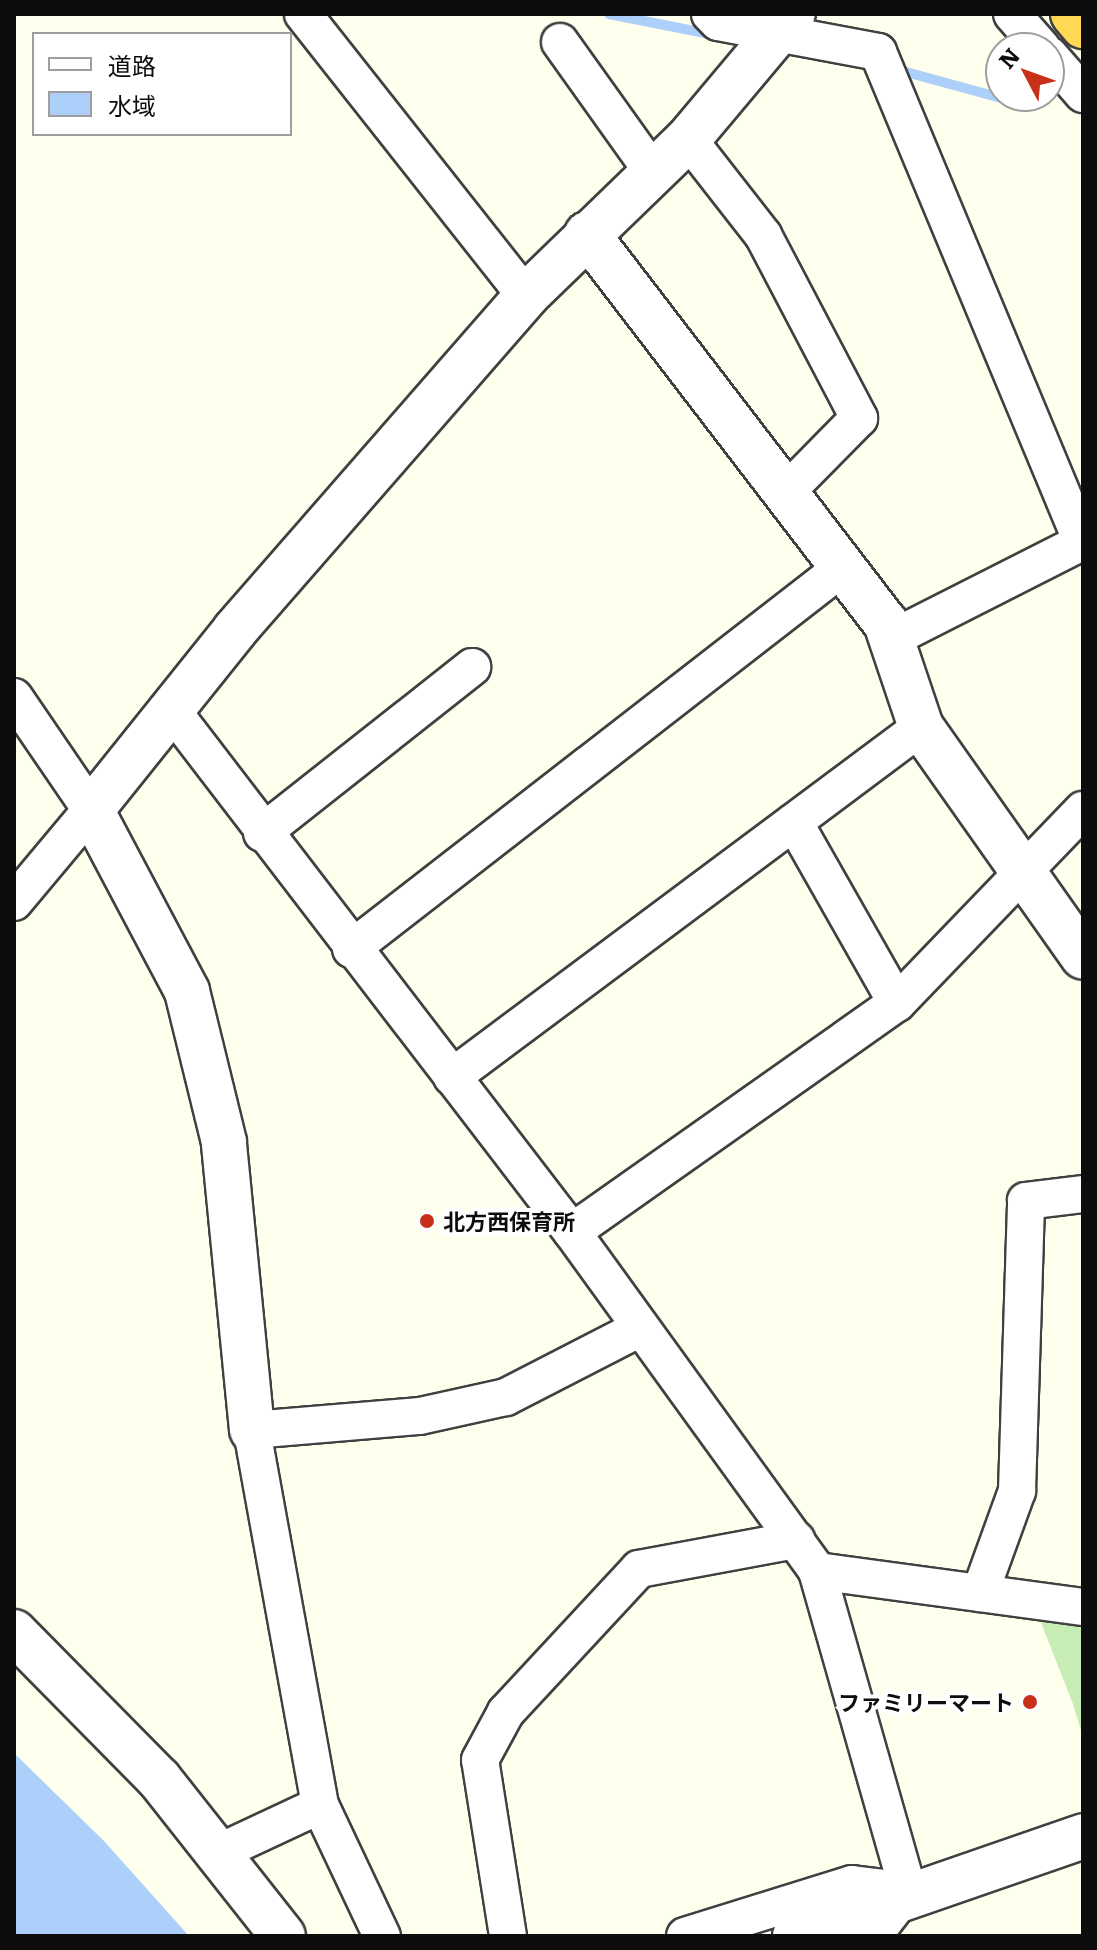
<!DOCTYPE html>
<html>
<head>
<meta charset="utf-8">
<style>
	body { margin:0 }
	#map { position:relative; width:1097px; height:1950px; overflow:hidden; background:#ffffed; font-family:Literata,"Noto Sans JP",serif }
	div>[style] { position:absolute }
	.green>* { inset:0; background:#c7edb4 }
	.water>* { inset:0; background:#add0fb }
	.stream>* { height:10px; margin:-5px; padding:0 5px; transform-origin:5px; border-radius:5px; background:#add0fb }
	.roads { filter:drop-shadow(2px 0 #404040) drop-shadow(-2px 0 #404040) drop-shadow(0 2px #404040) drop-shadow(0 -2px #404040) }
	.minor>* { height:36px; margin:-18px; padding:0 18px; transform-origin:18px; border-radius:18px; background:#fff }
	.tertiary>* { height:44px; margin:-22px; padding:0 22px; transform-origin:22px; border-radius:22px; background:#fff }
	.trunk>* { height:44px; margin:-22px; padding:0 22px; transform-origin:22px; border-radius:22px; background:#ffd854 }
	.dots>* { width:22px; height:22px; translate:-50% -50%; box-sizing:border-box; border:4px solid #fff; border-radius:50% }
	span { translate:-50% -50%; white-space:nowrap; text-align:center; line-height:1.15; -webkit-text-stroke:8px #fff; paint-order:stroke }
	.poi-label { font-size:22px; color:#0d0d0d; font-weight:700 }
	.left { translate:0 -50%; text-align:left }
	.right { translate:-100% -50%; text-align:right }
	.frame { position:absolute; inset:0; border:16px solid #0d0d0d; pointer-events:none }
	.legend { position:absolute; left:32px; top:32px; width:260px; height:104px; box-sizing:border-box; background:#fff; border:2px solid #9e9e9e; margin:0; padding:10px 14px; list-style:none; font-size:24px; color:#0d0d0d }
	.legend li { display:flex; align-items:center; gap:16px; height:40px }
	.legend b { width:40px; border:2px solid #9e9e9e }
	.north { position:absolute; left:985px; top:32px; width:80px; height:80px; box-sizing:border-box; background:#fff; border:2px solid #9e9e9e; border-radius:50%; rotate:311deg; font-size:22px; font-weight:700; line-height:32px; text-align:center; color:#0d0d0d }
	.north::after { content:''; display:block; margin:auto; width:28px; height:36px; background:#c9301a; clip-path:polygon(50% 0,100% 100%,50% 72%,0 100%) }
</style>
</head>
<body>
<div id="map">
	<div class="green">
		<div style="clip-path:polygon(1038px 1615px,1083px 1622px,1083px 1737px,1073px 1704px)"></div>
	</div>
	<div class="water">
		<div style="clip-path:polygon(14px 1753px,104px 1841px,189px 1936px,14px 1936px)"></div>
	</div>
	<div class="stream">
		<div style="left:609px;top:14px;width:107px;rotate:11.3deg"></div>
		<div style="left:895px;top:69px;width:110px;rotate:15.3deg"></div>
	</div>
	<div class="roads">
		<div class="minor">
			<div style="left:303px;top:14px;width:360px;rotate:51.7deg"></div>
			<div style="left:710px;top:14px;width:11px;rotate:45deg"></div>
			<div style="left:718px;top:22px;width:163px;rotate:10.6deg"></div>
			<div style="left:878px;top:52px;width:531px;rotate:67.4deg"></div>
			<div style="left:1082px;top:542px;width:212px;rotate:153.1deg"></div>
			<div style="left:1012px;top:14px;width:45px;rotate:48.6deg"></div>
			<div style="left:560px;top:42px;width:158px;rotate:54.5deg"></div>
			<div style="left:1049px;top:55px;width:52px;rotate:48.9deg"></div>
			<div style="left:688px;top:139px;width:122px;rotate:52deg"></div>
			<div style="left:763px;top:235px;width:207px;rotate:62.3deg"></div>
			<div style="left:859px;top:418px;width:104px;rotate:134.6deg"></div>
			<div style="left:14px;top:697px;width:137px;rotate:55.7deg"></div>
			<div style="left:91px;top:810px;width:120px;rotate:129.9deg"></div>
			<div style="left:170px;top:708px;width:660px;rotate:52.51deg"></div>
			<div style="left:572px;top:1232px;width:418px;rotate:54.1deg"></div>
			<div style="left:817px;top:1571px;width:333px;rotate:74.1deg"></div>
			<div style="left:794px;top:822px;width:208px;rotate:60.4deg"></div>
			<div style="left:262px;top:833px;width:268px;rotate:-38.3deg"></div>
			<div style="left:351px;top:949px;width:623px;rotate:-37.83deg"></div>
			<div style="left:452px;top:1077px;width:585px;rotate:-36.73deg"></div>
			<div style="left:572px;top:1232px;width:398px;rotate:-35.2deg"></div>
			<div style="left:897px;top:1003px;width:268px;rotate:-46.1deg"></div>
			<div style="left:817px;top:1571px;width:268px;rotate:7.7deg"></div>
			<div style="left:980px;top:1593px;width:109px;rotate:-70.1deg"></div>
			<div style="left:1017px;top:1491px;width:290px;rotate:-88.2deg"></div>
			<div style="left:1026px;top:1201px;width:57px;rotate:-7deg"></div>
			<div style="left:320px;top:1805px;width:145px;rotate:64.7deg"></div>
			<div style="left:222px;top:1851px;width:108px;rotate:-25.1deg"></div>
			<div style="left:320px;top:1805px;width:381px;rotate:-100.3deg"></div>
			<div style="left:252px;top:1430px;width:169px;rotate:-4.8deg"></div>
			<div style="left:420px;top:1416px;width:88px;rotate:-12.5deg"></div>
			<div style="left:506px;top:1397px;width:151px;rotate:-27.2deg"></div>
			<div style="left:508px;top:1936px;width:178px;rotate:-99deg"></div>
			<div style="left:480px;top:1760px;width:55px;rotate:-61.6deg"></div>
			<div style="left:506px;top:1712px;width:195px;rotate:-47.1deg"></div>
			<div style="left:639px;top:1569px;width:160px;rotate:-10.5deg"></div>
			<div style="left:685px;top:1936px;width:175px;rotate:-17.3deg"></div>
			<div style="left:852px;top:1884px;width:56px;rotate:7.1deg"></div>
			<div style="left:873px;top:1936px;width:56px;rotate:-52.3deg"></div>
		</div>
		<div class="tertiary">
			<div style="left:587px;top:234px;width:491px;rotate:52.5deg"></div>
			<div style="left:886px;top:623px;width:110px;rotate:71.4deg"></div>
			<div style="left:921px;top:727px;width:281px;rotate:54.8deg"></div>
			<div style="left:252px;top:1430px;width:289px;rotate:-95.6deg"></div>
			<div style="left:224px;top:1142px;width:155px;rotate:-103.8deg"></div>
			<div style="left:187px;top:991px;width:205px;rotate:-117.9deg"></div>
			<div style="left:91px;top:810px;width:231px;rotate:-51.3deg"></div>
			<div style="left:235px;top:630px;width:443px;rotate:-48.9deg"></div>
			<div style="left:526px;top:296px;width:226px;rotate:-44.1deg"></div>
			<div style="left:688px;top:139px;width:163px;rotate:-50deg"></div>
			<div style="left:14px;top:1632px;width:206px;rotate:45.4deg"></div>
			<div style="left:159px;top:1779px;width:200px;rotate:51.7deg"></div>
			<div style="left:795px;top:1936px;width:305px;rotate:-19.1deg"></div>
		</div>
		<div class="trunk">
			<div style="left:1073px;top:14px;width:16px;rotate:50deg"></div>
		</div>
	</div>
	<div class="dots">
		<div style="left:427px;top:1221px;background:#c9301a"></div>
		<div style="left:1030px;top:1702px;background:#c9301a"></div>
	</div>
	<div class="poi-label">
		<span class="left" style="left:443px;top:1221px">北方西保育所</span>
		<span class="right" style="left:1014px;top:1702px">ファミリーマート</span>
	</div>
	<div class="frame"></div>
	<ul class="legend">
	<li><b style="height:10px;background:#fff"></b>道路</li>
	<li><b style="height:22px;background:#add0fb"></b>水域</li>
	</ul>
	<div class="north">N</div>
</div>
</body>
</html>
